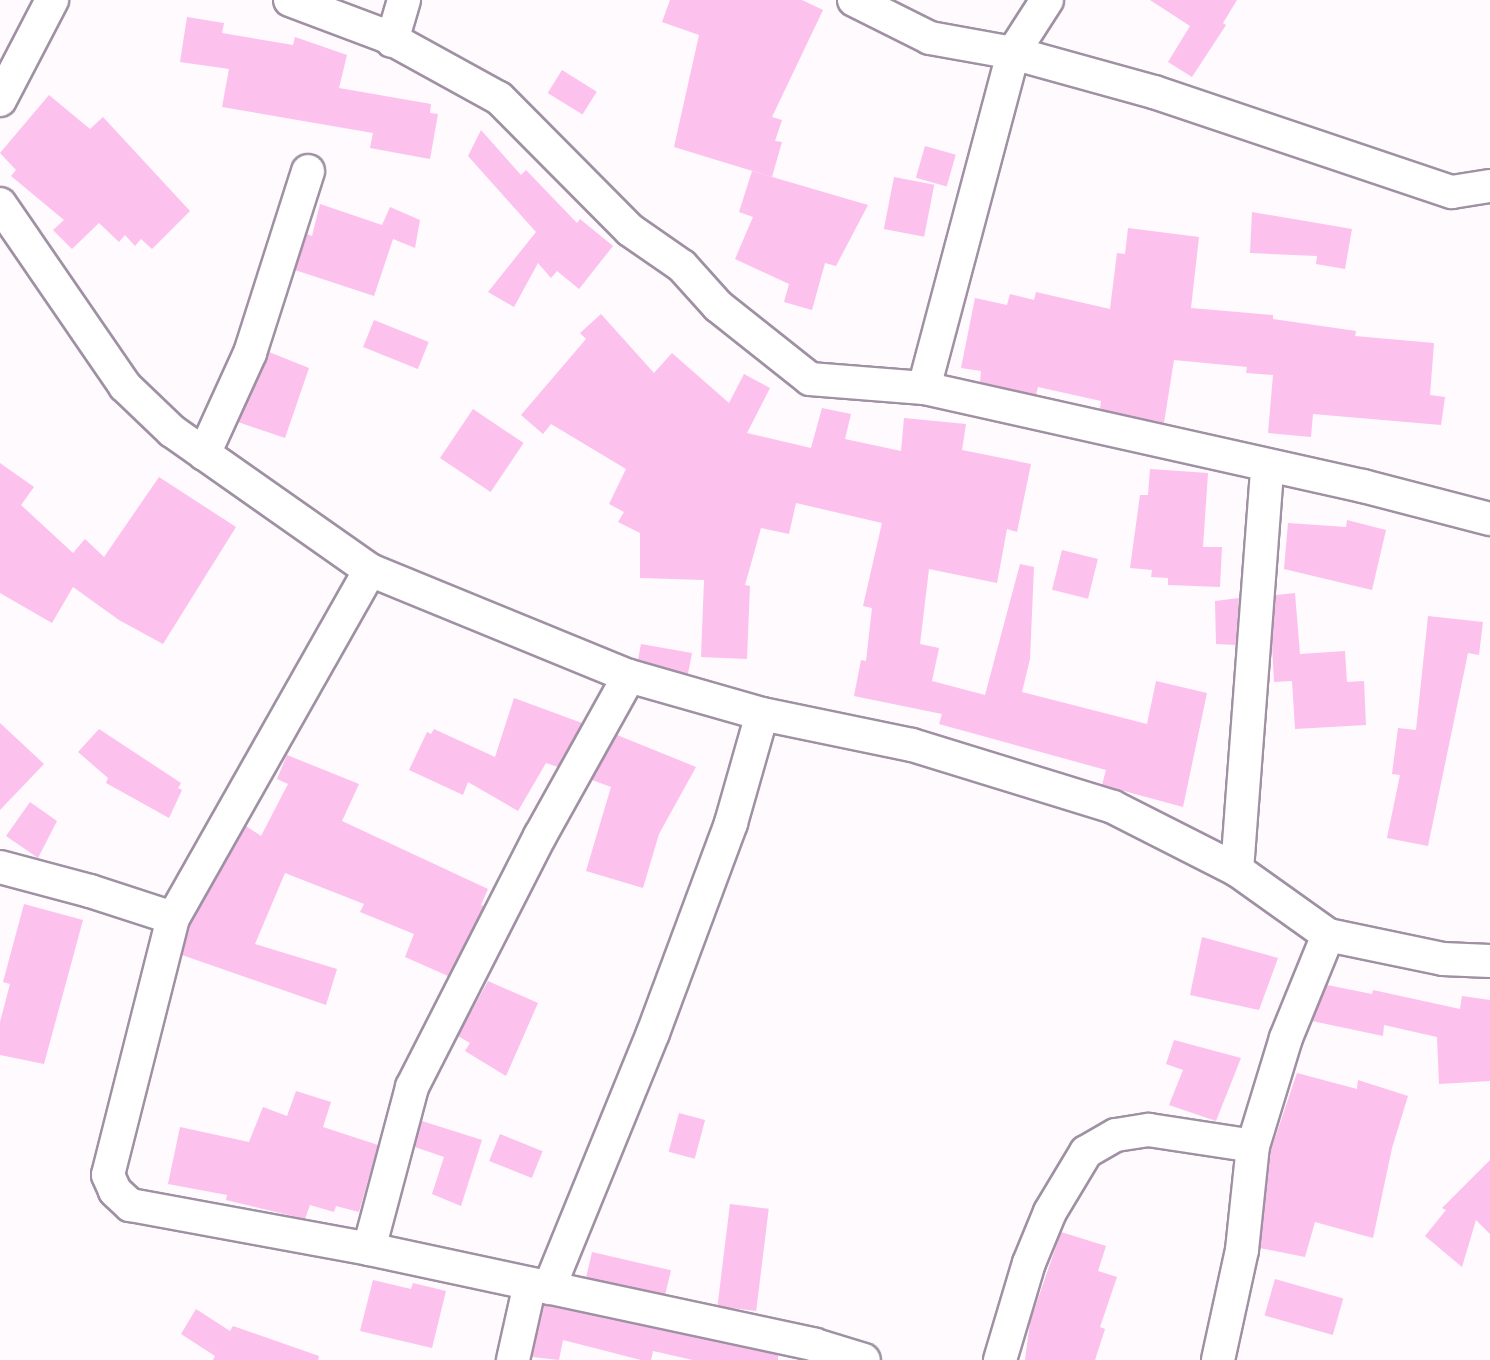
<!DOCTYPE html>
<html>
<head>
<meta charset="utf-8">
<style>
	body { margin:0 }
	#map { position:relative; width:1490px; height:1360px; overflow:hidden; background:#fefafe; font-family:Helvetica,sans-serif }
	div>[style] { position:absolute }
	.building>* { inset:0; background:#fcc1ed; transform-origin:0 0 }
	.roads { filter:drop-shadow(2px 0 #9f91a3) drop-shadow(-2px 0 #9f91a3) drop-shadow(0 2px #9f91a3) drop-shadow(0 -2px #9f91a3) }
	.street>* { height:32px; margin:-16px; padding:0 16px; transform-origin:16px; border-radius:16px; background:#fff }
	span { translate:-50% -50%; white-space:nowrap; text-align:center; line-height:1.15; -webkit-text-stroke:5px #fefafe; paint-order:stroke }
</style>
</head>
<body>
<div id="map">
	<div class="building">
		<div style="clip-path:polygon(670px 0,802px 0,823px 10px,772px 117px,782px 120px,775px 141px,782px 142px,772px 177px,674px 147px,699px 35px,662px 22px)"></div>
		<div style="clip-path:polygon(1150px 0,1237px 0,1223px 23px,1226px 25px,1192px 77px,1168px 62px,1190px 26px)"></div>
		<div style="clip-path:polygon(187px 17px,224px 23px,222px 33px,293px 45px,295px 37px,347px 55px,339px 88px,431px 104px,430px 113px,438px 114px,430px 159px,370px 148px,373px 133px,222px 107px,229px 69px,180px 62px)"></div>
		<div style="left:562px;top:70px;width:41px;height:27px;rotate:32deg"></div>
		<div style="clip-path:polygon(49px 95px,90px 129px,103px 117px,190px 211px,152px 249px,141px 239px,135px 246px,125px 235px,119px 242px,99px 223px,72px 249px,53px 230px,64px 220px,11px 176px,16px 170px,0 153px)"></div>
		<div style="clip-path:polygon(481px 130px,521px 175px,526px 170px,577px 223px,580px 219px,613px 246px,579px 289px,557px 271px,551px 278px,538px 263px,514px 307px,488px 292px,536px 232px,468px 156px)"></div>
		<div style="left:925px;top:146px;width:32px;height:33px;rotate:16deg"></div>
		<div style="clip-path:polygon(752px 171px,868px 205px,836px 266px,825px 263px,812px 310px,784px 302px,789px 284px,735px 259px,753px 217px,739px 212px)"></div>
		<div style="left:894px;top:177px;width:41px;height:53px;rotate:11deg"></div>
		<div style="clip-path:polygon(320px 204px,382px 225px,390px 207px,420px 220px,415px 248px,393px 239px,374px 296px,295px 270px,307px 234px,312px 236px)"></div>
		<div style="clip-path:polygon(1252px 212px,1352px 229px,1345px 269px,1316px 264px,1317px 256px,1250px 253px)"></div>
		<div style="clip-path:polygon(1128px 228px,1199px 237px,1191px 308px,1273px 315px,1273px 319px,1356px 331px,1355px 336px,1434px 343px,1430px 395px,1445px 397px,1441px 425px,1313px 414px,1311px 437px,1268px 433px,1273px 375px,1246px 373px,1247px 367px,1174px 360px,1164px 423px,1100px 409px,1101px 401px,1038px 387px,1036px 395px,980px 382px,981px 371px,961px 368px,975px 298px,1007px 305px,1010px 294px,1034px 300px,1036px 292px,1110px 309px,1117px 253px,1125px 254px)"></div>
		<div style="clip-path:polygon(601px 314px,654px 373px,672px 353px,729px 403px,744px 374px,770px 388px,747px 433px,811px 448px,822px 408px,851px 414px,845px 439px,901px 451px,904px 418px,966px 424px,962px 450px,1031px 464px,1017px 532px,1007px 529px,997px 583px,929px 569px,920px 644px,939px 648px,932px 681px,985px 695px,1020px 564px,1034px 567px,1030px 659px,1022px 692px,1147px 724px,1156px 681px,1207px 693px,1183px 807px,1102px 785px,1106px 770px,939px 724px,942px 714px,854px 696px,861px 660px,866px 661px,872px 608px,863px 606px,882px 523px,796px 503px,789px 534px,761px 528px,745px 585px,750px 586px,747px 659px,701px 657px,704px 580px,640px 578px,640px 533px,618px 522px,624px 512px,609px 504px,626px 469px,551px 424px,543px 434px,521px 415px,586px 339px,580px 333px)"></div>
		<div style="left:374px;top:320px;width:59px;height:29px;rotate:22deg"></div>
		<div style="clip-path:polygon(269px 352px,309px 368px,285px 438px,238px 422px)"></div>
		<div style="left:473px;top:409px;width:61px;height:59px;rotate:34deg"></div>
		<div style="clip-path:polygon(0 463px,34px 487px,21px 505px,73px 553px,85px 539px,104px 557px,159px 477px,236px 527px,163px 644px,119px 620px,73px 587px,52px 623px,0 593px)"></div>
		<div style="clip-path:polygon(1150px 469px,1208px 473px,1203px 547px,1222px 547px,1220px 587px,1168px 585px,1168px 578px,1151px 577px,1152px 570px,1130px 568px,1140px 495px,1148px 495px)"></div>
		<div style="clip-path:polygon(1347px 520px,1386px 530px,1372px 590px,1284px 569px,1288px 523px,1346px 527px)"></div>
		<div style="left:1062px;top:550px;width:37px;height:41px;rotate:14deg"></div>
		<div style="clip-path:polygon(1295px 593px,1300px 654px,1345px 651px,1347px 682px,1364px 681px,1366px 725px,1295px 729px,1292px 681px,1274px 682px,1272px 645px,1276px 595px)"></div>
		<div style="clip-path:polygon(1239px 598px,1236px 645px,1216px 644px,1215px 601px)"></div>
		<div style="clip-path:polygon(1428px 616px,1483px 622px,1479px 655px,1468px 653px,1428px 846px,1387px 838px,1400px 775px,1392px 774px,1398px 728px,1416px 730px)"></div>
		<div style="clip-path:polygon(641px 644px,692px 653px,688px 674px,638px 660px)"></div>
		<div style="clip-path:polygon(514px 698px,582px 723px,558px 767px,546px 763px,518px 811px,468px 782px,463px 795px,409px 770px,427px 732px,431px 734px,434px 729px,495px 757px)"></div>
		<div style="clip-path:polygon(0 723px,44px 764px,0 810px)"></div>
		<div style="clip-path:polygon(99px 729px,181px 783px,178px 788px,182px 790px,169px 818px,106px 783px,108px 778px,78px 752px)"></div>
		<div style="clip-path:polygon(617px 735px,696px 767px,659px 834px,643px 888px,586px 871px,611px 787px,592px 780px)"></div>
		<div style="clip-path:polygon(287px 755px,359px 784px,342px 821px,488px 889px,481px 905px,484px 906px,448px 976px,405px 957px,414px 934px,360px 912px,364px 904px,285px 873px,255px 944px,337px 969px,326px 1005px,182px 955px,190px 925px,246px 826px,261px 836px,288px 784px,277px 779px)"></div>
		<div style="clip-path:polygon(30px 802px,57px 821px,38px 858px,6px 836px)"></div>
		<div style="clip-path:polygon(24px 904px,83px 920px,44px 1064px,0 1055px,0 1022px,10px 984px,3px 982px)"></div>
		<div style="clip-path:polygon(1202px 937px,1278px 958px,1259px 1010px,1190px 995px)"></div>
		<div style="clip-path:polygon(488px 981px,538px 1003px,506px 1076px,465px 1051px,470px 1043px,458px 1036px)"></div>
		<div style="clip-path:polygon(1327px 985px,1372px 994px,1373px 990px,1460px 1009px,1462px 996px,1490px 1000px,1490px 1081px,1439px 1084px,1437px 1037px,1384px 1025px,1383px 1036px,1312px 1021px)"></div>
		<div style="clip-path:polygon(1174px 1040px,1241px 1058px,1216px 1121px,1169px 1105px,1183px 1070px,1166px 1064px)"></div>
		<div style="clip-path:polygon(1297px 1073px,1357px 1089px,1358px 1080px,1408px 1096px,1392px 1148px,1373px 1238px,1315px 1222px,1305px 1257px,1260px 1248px,1271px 1150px)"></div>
		<div style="clip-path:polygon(296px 1091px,331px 1102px,323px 1127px,378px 1145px,359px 1212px,336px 1206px,334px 1212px,310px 1205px,305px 1219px,226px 1200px,227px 1195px,168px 1184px,180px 1127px,249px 1142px,263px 1107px,287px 1116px)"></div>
		<div style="left:679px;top:1113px;width:27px;height:40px;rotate:15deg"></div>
		<div style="clip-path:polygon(422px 1121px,482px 1140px,461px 1206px,432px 1194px,444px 1157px,415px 1147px)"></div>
		<div style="left:500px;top:1134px;width:46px;height:29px;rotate:22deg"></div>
		<div style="clip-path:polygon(1490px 1160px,1490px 1234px,1476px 1220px,1462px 1267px,1425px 1236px,1446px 1210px,1442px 1208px)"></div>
		<div style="left:730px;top:1204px;width:39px;height:103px;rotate:7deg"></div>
		<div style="clip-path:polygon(1061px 1232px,1106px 1246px,1098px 1271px,1117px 1277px,1100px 1327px,1105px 1329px,1095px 1360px,1025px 1360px,1030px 1322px)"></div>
		<div style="left:592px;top:1252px;width:81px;height:26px;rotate:13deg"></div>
		<div style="left:1275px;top:1279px;width:71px;height:38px;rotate:16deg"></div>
		<div style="clip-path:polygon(373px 1280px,411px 1289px,413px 1283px,446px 1291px,432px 1348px,360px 1331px)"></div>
		<div style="clip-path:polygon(544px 1305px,778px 1355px,778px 1360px,693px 1360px,653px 1351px,651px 1360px,641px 1360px,563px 1340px,559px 1360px,532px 1357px)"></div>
		<div style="clip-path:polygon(196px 1309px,230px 1331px,233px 1326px,319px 1356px,318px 1360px,213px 1360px,215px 1356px,181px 1334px)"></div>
	</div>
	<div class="roads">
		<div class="street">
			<div style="left:290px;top:0;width:103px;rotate:20.6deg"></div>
			<div style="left:386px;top:36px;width:129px;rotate:28.8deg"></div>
			<div style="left:499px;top:98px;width:186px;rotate:45.2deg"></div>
			<div style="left:630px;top:230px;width:63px;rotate:34.7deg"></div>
			<div style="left:682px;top:266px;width:54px;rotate:48deg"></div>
			<div style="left:718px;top:306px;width:117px;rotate:38.4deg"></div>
			<div style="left:810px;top:379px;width:114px;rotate:4.5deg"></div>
			<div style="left:924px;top:388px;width:450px;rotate:12.6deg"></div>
			<div style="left:1363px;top:486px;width:131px;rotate:14.6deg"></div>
			<div style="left:854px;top:0;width:85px;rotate:26.6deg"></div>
			<div style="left:930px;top:38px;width:84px;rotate:10.2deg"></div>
			<div style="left:1013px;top:53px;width:146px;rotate:15.5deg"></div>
			<div style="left:1154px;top:92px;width:314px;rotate:18.6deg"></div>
			<div style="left:1452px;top:192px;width:38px;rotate:-9deg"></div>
			<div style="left:392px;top:41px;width:43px;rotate:-73.7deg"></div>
			<div style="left:0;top:100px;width:113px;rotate:-62.5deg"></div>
			<div style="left:0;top:204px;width:221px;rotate:55.5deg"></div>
			<div style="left:125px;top:386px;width:65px;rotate:43.8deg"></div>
			<div style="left:172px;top:431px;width:242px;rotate:35.1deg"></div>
			<div style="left:370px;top:570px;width:280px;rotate:22.3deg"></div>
			<div style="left:629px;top:676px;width:138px;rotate:15.9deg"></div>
			<div style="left:762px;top:714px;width:153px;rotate:11.7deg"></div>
			<div style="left:912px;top:745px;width:210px;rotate:17.1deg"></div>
			<div style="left:1113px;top:807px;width:139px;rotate:26.9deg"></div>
			<div style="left:1237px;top:870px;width:112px;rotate:35.5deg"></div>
			<div style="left:1328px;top:935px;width:117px;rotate:11.8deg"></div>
			<div style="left:1443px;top:959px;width:47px;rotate:2.4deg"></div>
			<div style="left:924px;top:388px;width:347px;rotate:-75.1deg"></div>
			<div style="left:1013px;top:53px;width:63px;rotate:-57.3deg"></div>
			<div style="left:204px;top:454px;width:111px;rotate:-65.5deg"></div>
			<div style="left:250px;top:353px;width:191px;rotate:-72.3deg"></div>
			<div style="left:370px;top:570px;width:400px;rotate:119.5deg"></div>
			<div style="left:173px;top:918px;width:265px;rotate:104.2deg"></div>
			<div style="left:108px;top:1175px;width:17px;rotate:66deg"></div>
			<div style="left:115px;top:1191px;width:21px;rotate:43deg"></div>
			<div style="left:130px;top:1205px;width:243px;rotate:10.4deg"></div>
			<div style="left:369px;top:1249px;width:456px;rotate:12.1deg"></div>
			<div style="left:815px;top:1345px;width:51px;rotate:17deg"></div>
			<div style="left:0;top:867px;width:93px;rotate:14.9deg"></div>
			<div style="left:90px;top:891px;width:87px;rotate:18deg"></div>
			<div style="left:1237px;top:870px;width:403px;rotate:-85.7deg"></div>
			<div style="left:369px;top:1249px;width:168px;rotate:-75.1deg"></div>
			<div style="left:412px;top:1087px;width:282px;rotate:-63deg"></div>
			<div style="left:540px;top:836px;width:183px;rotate:-60.9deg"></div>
			<div style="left:549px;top:1288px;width:275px;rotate:-67.8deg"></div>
			<div style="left:653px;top:1033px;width:224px;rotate:-69.6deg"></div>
			<div style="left:731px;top:823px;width:113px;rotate:-74.1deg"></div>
			<div style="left:513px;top:1360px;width:78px;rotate:-77.4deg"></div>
			<div style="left:1000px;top:1360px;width:101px;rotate:-73.4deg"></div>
			<div style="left:1029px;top:1263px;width:55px;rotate:-67.6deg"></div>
			<div style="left:1050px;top:1212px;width:70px;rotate:-59deg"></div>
			<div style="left:1086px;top:1152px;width:34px;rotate:-30deg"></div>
			<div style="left:1116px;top:1135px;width:33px;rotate:-9deg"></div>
			<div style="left:1149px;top:1130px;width:105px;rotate:8.7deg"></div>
			<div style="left:1218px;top:1360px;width:113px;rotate:-77.7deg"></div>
			<div style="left:1242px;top:1250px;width:105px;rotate:-84deg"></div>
			<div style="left:1253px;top:1146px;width:113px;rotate:-73deg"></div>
			<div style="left:1286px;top:1038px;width:111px;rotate:-67.8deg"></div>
		</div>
	</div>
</div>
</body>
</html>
